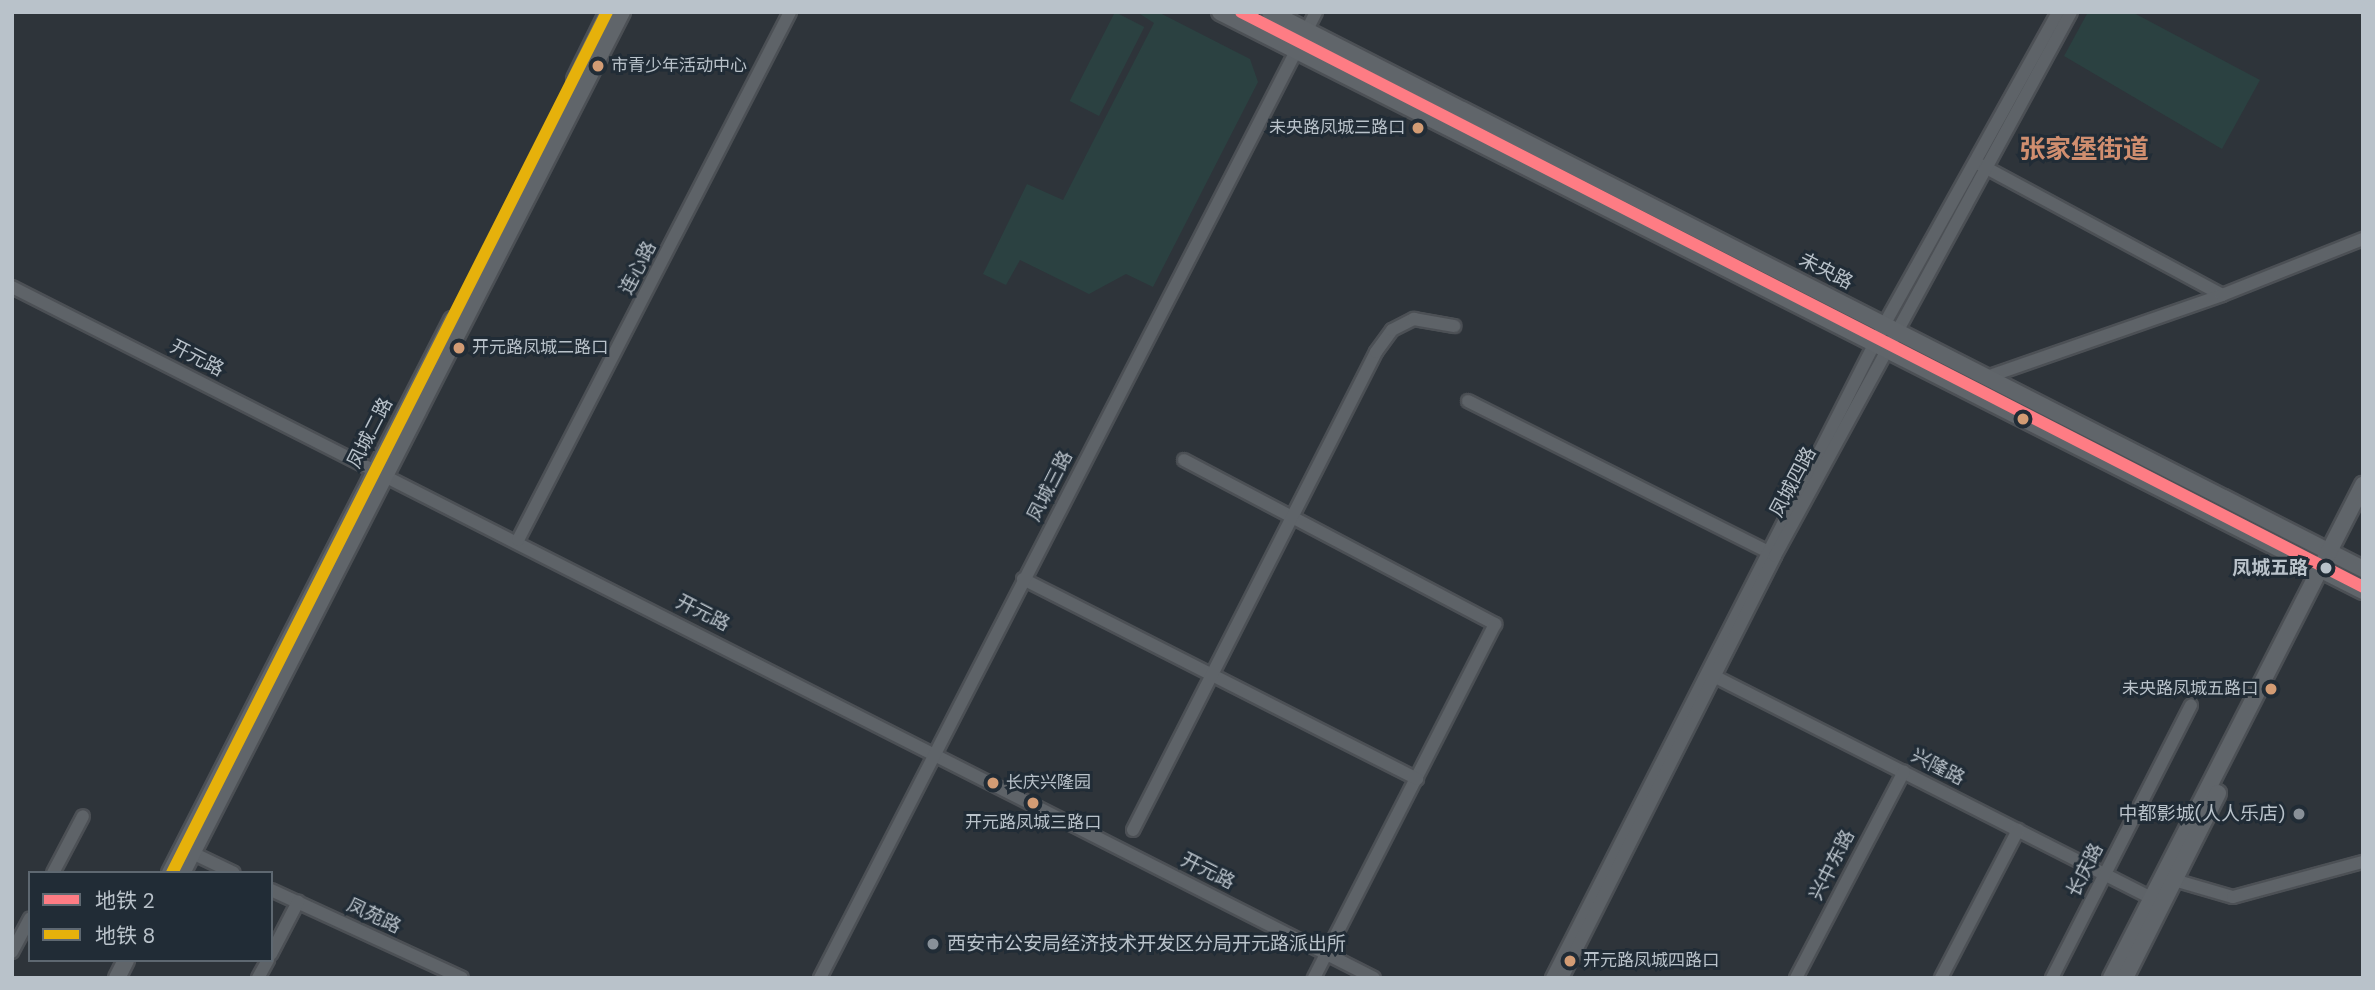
<!DOCTYPE html>
<html>
<head>
<meta charset="utf-8">
<style>
	body { margin:0 }
	#map { position:relative; width:2375px; height:990px; overflow:hidden; background:#2e343a; font-family:"DM Sans","Noto Sans SC",sans-serif }
	div>[style] { position:absolute }
	.green>* { inset:0; background:#2b4141; transform-origin:0 0 }
	.roads { filter:drop-shadow(2px 0 #4c5055) drop-shadow(-2px 0 #4c5055) drop-shadow(0 2px #4c5055) drop-shadow(0 -2px #4c5055) }
	.minor>* { height:12px; margin:-6px; padding:0 6px; transform-origin:6px; border-radius:6px; background:#5e6368 }
	.major>* { height:16px; margin:-8px; padding:0 8px; transform-origin:8px; border-radius:8px; background:#60656a }
	.metro-1>* { height:12px; margin:-6px; padding:0 6px; transform-origin:6px; border-radius:6px; background:#fe7c84 }
	.metro-2>* { height:12px; margin:-6px; padding:0 6px; transform-origin:6px; border-radius:6px; background:#e6b10b }
	.dots>* { width:19px; height:19px; translate:-50% -50%; box-sizing:border-box; border:4px solid #212c36; border-radius:50% }
	span { translate:-50% -50%; white-space:nowrap; text-align:center; line-height:1.15; -webkit-text-stroke:6px #212c36; paint-order:stroke }
	.bus-label { font-size:17px; color:#b9c2ca }
	.left { translate:0 -50%; text-align:left }
	.right { translate:-100% -50%; text-align:right }
	.street-label { font-size:19px; color:#b9c2ca }
	.stop-label { font-size:19px; color:#b9c2ca; font-weight:700 }
	.poi-label { font-size:19px; color:#b9c2ca }
	.district-label { font-size:26px; color:#d08e6f; font-weight:700 }
	.frame { position:absolute; inset:0; border:14px solid #b9c2ca; pointer-events:none }
	.legend { position:absolute; left:28px; top:871px; width:245px; height:91px; box-sizing:border-box; background:#212c36; border:2px solid #5e6871; margin:0; padding:9px 12px; list-style:none; font-size:21px; color:#b9c2ca }
	.legend li { display:flex; align-items:center; gap:14px; height:35px }
	.legend b { width:35px; border:2px solid #5e6871 }
</style>
</head>
<body>
<div id="map">
	<div class="green">
		<div style="left:1115px;top:12px;width:33px;height:100px;rotate:27deg"></div>
		<div style="clip-path:polygon(1137px 12px,1158px 12px,1250px 59px,1258px 82px,1153px 287px,1126px 274px,1089px 294px,1020px 260px,1006px 285px,983px 274px,1027px 184px,1063px 200px,1154px 23px)"></div>
		<div style="clip-path:polygon(2088px 12px,2132px 12px,2260px 80px,2222px 149px,2064px 56px)"></div>
	</div>
	<div class="roads">
		<div class="minor">
			<div style="left:1979px;top:164px;width:276px;rotate:28.3deg"></div>
			<div style="left:12px;top:287px;width:1527px;rotate:26.9deg"></div>
			<div style="left:1987px;top:377px;width:249px;rotate:-19.2deg"></div>
			<div style="left:2222px;top:295px;width:152px;rotate:-21.7deg"></div>
			<div style="left:1468px;top:401px;width:340px;rotate:26.7deg"></div>
			<div style="left:1184px;top:460px;width:352px;rotate:27.8deg"></div>
			<div style="left:1495px;top:624px;width:398px;rotate:117.1deg"></div>
			<div style="left:518px;top:540px;width:594px;rotate:-62.74deg"></div>
			<div style="left:1023px;top:579px;width:442px;rotate:26.9deg"></div>
			<div style="left:1708px;top:673px;width:498px;rotate:26.9deg"></div>
			<div style="left:1133px;top:830px;width:536px;rotate:-63.05deg"></div>
			<div style="left:1376px;top:352px;width:27px;rotate:-54deg"></div>
			<div style="left:1392px;top:330px;width:25px;rotate:-27deg"></div>
			<div style="left:1414px;top:319px;width:41px;rotate:9.9deg"></div>
			<div style="left:184px;top:849px;width:55px;rotate:25.6deg"></div>
			<div style="left:53px;top:873px;width:64px;rotate:-62.2deg"></div>
			<div style="left:2174px;top:880px;width:61px;rotate:16.1deg"></div>
			<div style="left:2233px;top:897px;width:135px;rotate:-15.1deg"></div>
			<div style="left:271px;top:890px;width:210px;rotate:24.7deg"></div>
			<div style="left:12px;top:952px;width:38px;rotate:-62deg"></div>
			<div style="left:271px;top:954px;width:59px;rotate:-62.6deg"></div>
			<div style="left:258px;top:978px;width:21px;rotate:-61deg"></div>
			<div style="left:820px;top:978px;width:1086px;rotate:-62.82deg"></div>
			<div style="left:1552px;top:978px;width:733px;rotate:-63.05deg"></div>
			<div style="left:1884px;top:325px;width:358px;rotate:-60.9deg"></div>
			<div style="left:1562px;top:978px;width:473px;rotate:-63.2deg"></div>
			<div style="left:1775px;top:556px;width:619px;rotate:-61.45deg"></div>
			<div style="left:1796px;top:978px;width:233px;rotate:-62.4deg"></div>
			<div style="left:1941px;top:978px;width:167px;rotate:-62.5deg"></div>
			<div style="left:2052px;top:978px;width:306px;rotate:-63deg"></div>
		</div>
		<div class="major">
			<div style="left:1220px;top:12px;width:1281px;rotate:26.87deg"></div>
			<div style="left:1270px;top:12px;width:1227px;rotate:27deg"></div>
			<div style="left:575px;top:79px;width:75px;rotate:-63.8deg"></div>
			<div style="left:170px;top:873px;width:621px;rotate:-62.98deg"></div>
			<div style="left:182px;top:873px;width:967px;rotate:-62.93deg"></div>
			<div style="left:117px;top:978px;width:20px;rotate:-63deg"></div>
			<div style="left:2111px;top:978px;width:554px;rotate:-62.93deg"></div>
			<div style="left:2125px;top:978px;width:207px;rotate:-63.3deg"></div>
		</div>
	</div>
	<div class="metro-1">
		<div style="left:1241px;top:12px;width:1261px;rotate:27.13deg"></div>
	</div>
	<div class="metro-2">
		<div style="left:172px;top:873px;width:965px;rotate:-63.2deg"></div>
	</div>
	<div class="dots">
		<div style="left:598px;top:66px;background:#d39c74"></div>
		<div style="left:1418px;top:128px;background:#d39c74"></div>
		<div style="left:459px;top:348px;background:#d39c74"></div>
		<div style="left:2023px;top:419px;background:#d39c74"></div>
		<div style="left:2326px;top:568px;background:#b9c2ca"></div>
		<div style="left:2271px;top:689px;background:#d39c74"></div>
		<div style="left:993px;top:783px;background:#d39c74"></div>
		<div style="left:1033px;top:803px;background:#d39c74"></div>
		<div style="left:2299px;top:814px;background:#889098"></div>
		<div style="left:933px;top:944px;background:#889098"></div>
		<div style="left:1570px;top:961px;background:#d39c74"></div>
	</div>
	<div class="bus-label">
		<span class="left" style="left:611px;top:66px">市青少年活动中心</span>
		<span class="right" style="left:1405px;top:128px">未央路凤城三路口</span>
		<span class="left" style="left:472px;top:348px">开元路凤城二路口</span>
		<span class="right" style="left:2258px;top:689px">未央路凤城五路口</span>
		<span class="left" style="left:1006px;top:783px">长庆兴隆园</span>
		<span style="left:1033px;top:823px">开元路凤城三路口</span>
		<span class="left" style="left:1583px;top:961px">开元路凤城四路口</span>
	</div>
	<div class="street-label">
		<span style="left:638px;top:268px;rotate:-63deg">连心路</span>
		<span style="left:1826px;top:271px;rotate:27deg">未央路</span>
		<span style="left:197px;top:358px;rotate:27deg">开元路</span>
		<span style="left:370px;top:433px;rotate:-63deg">凤城二路</span>
		<span style="left:1793px;top:482px;rotate:-62deg">凤城四路</span>
		<span style="left:1050px;top:486px;rotate:-63deg">凤城三路</span>
		<span style="left:703px;top:613px;rotate:27deg">开元路</span>
		<span style="left:1938px;top:767px;rotate:27deg">兴隆路</span>
		<span style="left:1832px;top:865px;rotate:-63deg">兴中东路</span>
		<span style="left:2085px;top:870px;rotate:-63deg">长庆路</span>
		<span style="left:1208px;top:871px;rotate:27deg">开元路</span>
		<span style="left:374px;top:916px;rotate:25deg">凤苑路</span>
	</div>
	<div class="stop-label">
		<span class="right" style="left:2308px;top:568px">凤城五路</span>
	</div>
	<div class="poi-label">
		<span class="right" style="left:2285px;top:814px">中都影城(人人乐店)</span>
		<span class="left" style="left:947px;top:944px">西安市公安局经济技术开发区分局开元路派出所</span>
	</div>
	<div class="district-label">
		<span style="left:2084px;top:150px">张家堡街道</span>
	</div>
	<div class="frame"></div>
	<ul class="legend">
	<li><b style="height:9px;background:#fe7c84"></b>地铁 2</li>
	<li><b style="height:9px;background:#e6b10b"></b>地铁 8</li>
	</ul>
</div>
</body>
</html>
